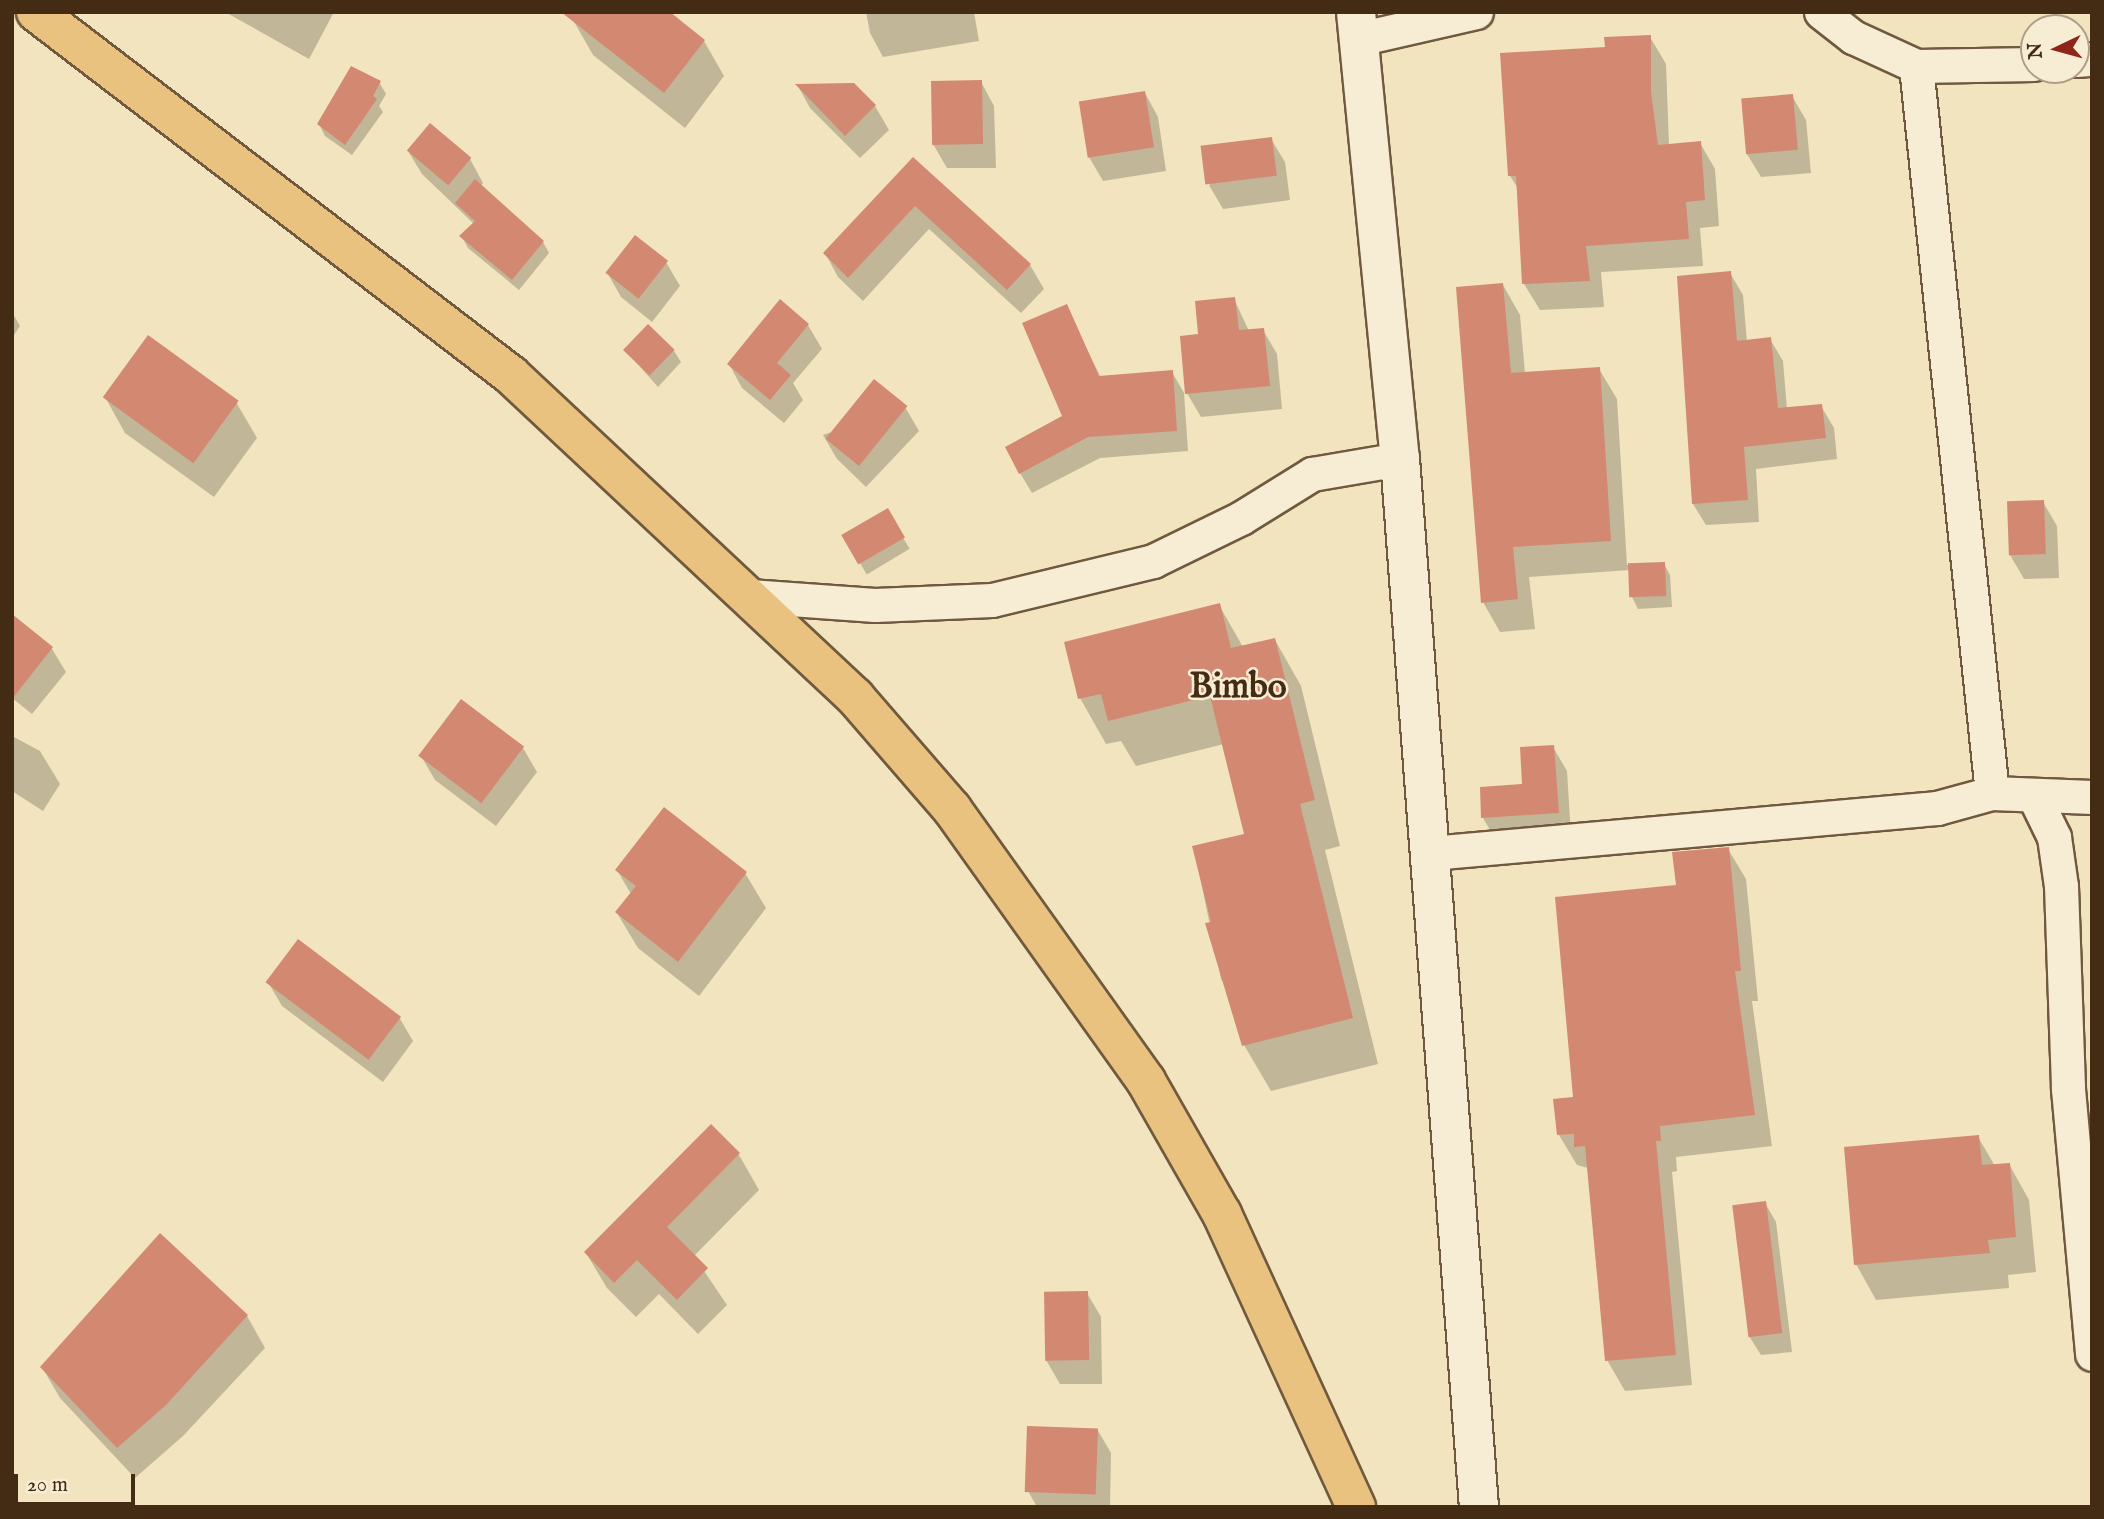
<!DOCTYPE html>
<html>
<head>
<meta charset="utf-8">
<style>
	body { margin:0 }
	#map { position:relative; width:2104px; height:1519px; overflow:hidden; background:#f2e4be; font-family:"IM FELL English",serif }
	div>[style] { position:absolute }
	.shadow>* { inset:0; background:#0003; transform-origin:0 0 }
	.building>* { inset:0; background:#d38872; transform-origin:0 0 }
	.roads { filter:drop-shadow(2px 0 #70593e) drop-shadow(-2px 0 #70593e) drop-shadow(0 2px #70593e) drop-shadow(0 -2px #70593e) }
	.street>* { height:33px; margin:-16.5px; padding:0 16.5px; transform-origin:16.5px; border-radius:16.5px; background:#f7edd5 }
	.secondary>* { height:38px; margin:-19px; padding:0 19px; transform-origin:19px; border-radius:19px; background:#f7edd5 }
	.primary>* { height:38px; margin:-19px; padding:0 19px; transform-origin:19px; border-radius:19px; background:#e9c27f }
	span { translate:-50% -50%; white-space:nowrap; text-align:center; line-height:1.15; -webkit-text-stroke:5px #f7edd5; paint-order:stroke }
	.town-label { font-size:35px; color:#442b13; font-weight:700 }
	.frame { position:absolute; inset:0; border:14px solid #442b13; pointer-events:none }
	.north { position:absolute; left:2020px; top:14px; width:70px; height:70px; box-sizing:border-box; background:#f7edd5; border:2px solid #af9f87; border-radius:50%; rotate:265deg; font-size:19px; font-weight:700; line-height:28px; text-align:center; color:#442b13 }
	.north::after { content:''; display:block; margin:auto; width:24px; height:32px; background:#8f2418; clip-path:polygon(50% 0,100% 100%,50% 72%,0 100%) }
	.scale { position:absolute; left:14px; top:1474px; width:121px; height:32px; box-sizing:border-box; border:4px solid #442b13; border-top:0; padding-left:9px; font-size:21px; line-height:24px; white-space:nowrap; color:#442b13; -webkit-text-stroke:5px #f7edd5; paint-order:stroke }
</style>
</head>
<body>
<div id="map">
	<div class="shadow">
		<div style="clip-path:polygon(225px 12px,334px 12px,309px 59px)"></div>
		<div style="clip-path:polygon(866px 12px,974px 12px,979px 41px,883px 57px,870px 33px)"></div>
		<div style="clip-path:polygon(573px 20px,704px 41px,724px 76px,685px 128px,593px 55px)"></div>
		<div style="clip-path:polygon(1650px 37px,1666px 64px,1669px 146px,1700px 143px,1715px 169px,1719px 226px,1700px 228px,1703px 266px,1601px 272px,1604px 307px,1540px 310px,1524px 284px,1519px 190px,1510px 176px,1607px 49px)"></div>
		<div style="clip-path:polygon(379px 82px,386px 94px,379px 106px,383px 112px,352px 155px,325px 136px,319px 124px)"></div>
		<div style="clip-path:polygon(981px 82px,994px 106px,996px 168px,947px 168px,933px 144px)"></div>
		<div style="clip-path:polygon(798px 86px,875px 106px,889px 130px,860px 158px,810px 108px)"></div>
		<div style="clip-path:polygon(1145px 93px,1158px 117px,1166px 171px,1103px 181px,1089px 157px)"></div>
		<div style="clip-path:polygon(1792px 96px,1806px 120px,1811px 173px,1761px 177px,1747px 154px)"></div>
		<div style="clip-path:polygon(1271px 139px,1285px 162px,1290px 200px,1223px 209px,1209px 185px)"></div>
		<div style="clip-path:polygon(408px 151px,470px 159px,483px 183px,480px 187px,543px 242px,549px 253px,519px 290px,468px 248px,462px 237px,474px 224px,422px 174px)"></div>
		<div style="clip-path:polygon(913px 159px,1030px 265px,1044px 289px,1021px 313px,929px 229px,863px 301px,838px 277px,825px 253px)"></div>
		<div style="clip-path:polygon(666px 262px,680px 286px,652px 322px,621px 297px,608px 274px)"></div>
		<div style="clip-path:polygon(1730px 273px,1743px 295px,1747px 342px,1770px 339px,1783px 361px,1787px 409px,1821px 406px,1834px 428px,1837px 459px,1756px 469px,1759px 522px,1706px 525px,1693px 504px)"></div>
		<div style="clip-path:polygon(1503px 285px,1520px 315px,1525px 374px,1599px 369px,1617px 399px,1627px 565px,1664px 564px,1670px 575px,1672px 607px,1638px 609px,1632px 597px,1630px 570px,1529px 577px,1535px 629px,1500px 632px,1483px 602px)"></div>
		<div style="clip-path:polygon(1234px 299px,1249px 331px,1263px 330px,1277px 354px,1282px 409px,1201px 417px,1187px 393px,1200px 336px)"></div>
		<div style="clip-path:polygon(1066px 306px,1101px 378px,1172px 372px,1184px 393px,1188px 451px,1100px 458px,1032px 493px,1020px 473px,1064px 417px)"></div>
		<div style="clip-path:polygon(12px 312px,20px 326px,12px 338px)"></div>
		<div style="clip-path:polygon(808px 325px,822px 349px,793px 383px,803px 400px,784px 423px,742px 388px,729px 364px)"></div>
		<div style="clip-path:polygon(626px 351px,674px 351px,681px 362px,658px 387px)"></div>
		<div style="clip-path:polygon(105px 397px,236px 402px,257px 438px,214px 497px,125px 433px)"></div>
		<div style="clip-path:polygon(905px 407px,919px 431px,866px 487px,837px 459px,823px 435px)"></div>
		<div style="clip-path:polygon(2043px 502px,2057px 526px,2059px 578px,2024px 579px,2010px 555px)"></div>
		<div style="left:887px;top:511px;width:44px;height:50px;rotate:59deg"></div>
		<div style="clip-path:polygon(1219px 605px,1243px 647px,1275px 640px,1301px 686px,1340px 846px,1325px 850px,1378px 1064px,1271px 1091px,1244px 1045px,1232px 998px,1221px 979px,1194px 848px,1246px 835px,1224px 744px,1136px 766px,1121px 741px,1106px 744px,1080px 698px)"></div>
		<div style="clip-path:polygon(12px 617px,52px 649px,66px 672px,32px 714px,12px 698px)"></div>
		<div style="clip-path:polygon(12px 736px,40px 751px,60px 784px,43px 811px,12px 791px)"></div>
		<div style="clip-path:polygon(1553px 747px,1567px 771px,1571px 836px,1497px 842px,1483px 818px,1524px 785px)"></div>
		<div style="clip-path:polygon(523px 748px,537px 772px,496px 826px,435px 780px,421px 756px)"></div>
		<div style="clip-path:polygon(1728px 849px,1746px 879px,1758px 1001px,1752px 1001px,1772px 1146px,1676px 1157px,1677px 1171px,1672px 1172px,1692px 1385px,1625px 1391px,1607px 1360px,1588px 1168px,1577px 1165px,1559px 1135px,1678px 887px)"></div>
		<div style="clip-path:polygon(617px 870px,745px 873px,766px 908px,699px 996px,638px 948px,617px 913px,631px 894px)"></div>
		<div style="clip-path:polygon(268px 982px,399px 1017px,413px 1041px,383px 1082px,282px 1006px)"></div>
		<div style="clip-path:polygon(711px 1127px,739px 1155px,759px 1190px,694px 1256px,727px 1305px,698px 1334px,659px 1294px,636px 1317px,607px 1288px,586px 1253px)"></div>
		<div style="clip-path:polygon(1978px 1137px,1995px 1166px,2009px 1164px,2029px 1200px,2036px 1272px,2008px 1275px,2009px 1288px,1876px 1300px,1856px 1264px)"></div>
		<div style="clip-path:polygon(1765px 1203px,1776px 1222px,1792px 1352px,1761px 1355px,1749px 1336px)"></div>
		<div style="clip-path:polygon(160px 1235px,247px 1316px,265px 1348px,183px 1436px,135px 1478px,60px 1398px,42px 1367px)"></div>
		<div style="clip-path:polygon(1087px 1293px,1101px 1317px,1102px 1384px,1060px 1384px,1046px 1360px)"></div>
		<div style="clip-path:polygon(1097px 1429px,1111px 1453px,1110px 1507px,1037px 1507px,1028px 1491px)"></div>
	</div>
	<div class="building">
		<div style="clip-path:polygon(561px 12px,670px 12px,705px 40px,664px 93px)"></div>
		<div style="clip-path:polygon(1651px 35px,1651px 92px,1658px 145px,1701px 141px,1705px 200px,1686px 202px,1689px 239px,1586px 246px,1590px 281px,1522px 284px,1516px 176px,1508px 176px,1500px 53px,1605px 47px,1604px 37px)"></div>
		<div style="clip-path:polygon(351px 66px,381px 81px,373px 96px,377px 99px,345px 145px,317px 124px)"></div>
		<div style="left:982px;top:80px;width:64px;height:51px;rotate:89deg"></div>
		<div style="clip-path:polygon(854px 83px,876px 105px,845px 136px,795px 84px)"></div>
		<div style="left:1145px;top:91px;width:57px;height:67px;rotate:81deg"></div>
		<div style="left:1793px;top:94px;width:56px;height:52px;rotate:85deg"></div>
		<div style="left:430px;top:123px;width:54px;height:36px;rotate:40deg"></div>
		<div style="left:1272px;top:137px;width:39px;height:72px;rotate:83deg"></div>
		<div style="clip-path:polygon(913px 157px,1031px 264px,1007px 290px,915px 206px,848px 278px,823px 253px)"></div>
		<div style="clip-path:polygon(475px 179px,544px 241px,512px 280px,459px 236px,475px 221px,455px 203px)"></div>
		<div style="left:635px;top:235px;width:42px;height:48px;rotate:38deg"></div>
		<div style="clip-path:polygon(1731px 271px,1737px 341px,1771px 337px,1778px 408px,1822px 404px,1826px 438px,1744px 447px,1748px 500px,1692px 504px,1677px 276px)"></div>
		<div style="clip-path:polygon(1503px 283px,1511px 373px,1600px 367px,1611px 541px,1513px 547px,1518px 599px,1481px 603px,1456px 287px)"></div>
		<div style="clip-path:polygon(1235px 297px,1239px 330px,1264px 328px,1270px 386px,1185px 394px,1180px 336px,1198px 334px,1195px 301px)"></div>
		<div style="clip-path:polygon(780px 299px,809px 324px,777px 363px,791px 375px,770px 400px,727px 364px)"></div>
		<div style="clip-path:polygon(1067px 304px,1099px 376px,1173px 370px,1177px 431px,1088px 437px,1019px 474px,1005px 447px,1062px 416px,1022px 323px)"></div>
		<div style="left:648px;top:324px;width:37px;height:36px;rotate:44deg"></div>
		<div style="left:148px;top:335px;width:112px;height:77px;rotate:36deg"></div>
		<div style="left:874px;top:379px;width:43px;height:77px;rotate:39deg"></div>
		<div style="left:2044px;top:500px;width:54px;height:37px;rotate:88deg"></div>
		<div style="left:888px;top:508px;width:34px;height:54px;rotate:60deg"></div>
		<div style="left:1665px;top:562px;width:34px;height:37px;rotate:88deg"></div>
		<div style="clip-path:polygon(1220px 603px,1231px 648px,1275px 638px,1315px 800px,1300px 804px,1353px 1018px,1242px 1046px,1205px 923px,1211px 922px,1192px 846px,1244px 834px,1210px 696px,1108px 721px,1101px 694px,1078px 699px,1064px 642px)"></div>
		<div style="clip-path:polygon(12px 614px,53px 647px,12px 699px)"></div>
		<div style="left:461px;top:699px;width:79px;height:71px;rotate:37deg"></div>
		<div style="clip-path:polygon(1554px 745px,1559px 813px,1481px 818px,1480px 787px,1522px 784px,1520px 747px)"></div>
		<div style="clip-path:polygon(664px 807px,747px 872px,678px 962px,615px 912px,636px 886px,615px 870px)"></div>
		<div style="clip-path:polygon(1729px 847px,1741px 971px,1735px 971px,1755px 1115px,1660px 1126px,1661px 1141px,1656px 1141px,1676px 1355px,1605px 1361px,1585px 1146px,1574px 1147px,1574px 1134px,1557px 1135px,1553px 1099px,1573px 1097px,1555px 897px,1676px 885px,1672px 852px)"></div>
		<div style="left:298px;top:939px;width:129px;height:54px;rotate:37deg"></div>
		<div style="clip-path:polygon(711px 1124px,740px 1153px,667px 1227px,708px 1268px,677px 1300px,637px 1260px,614px 1283px,584px 1252px)"></div>
		<div style="clip-path:polygon(1979px 1135px,1982px 1165px,2010px 1163px,2016px 1237px,1988px 1240px,1990px 1253px,1854px 1265px,1844px 1147px)"></div>
		<div style="left:1766px;top:1201px;width:133px;height:34px;rotate:83deg"></div>
		<div style="clip-path:polygon(160px 1233px,248px 1315px,166px 1405px,117px 1448px,40px 1367px)"></div>
		<div style="left:1088px;top:1291px;width:69px;height:44px;rotate:89deg"></div>
		<div style="left:1027px;top:1426px;width:71px;height:66px;rotate:2deg"></div>
	</div>
	<div class="roads">
		<div class="street">
			<div style="left:1821px;top:12px;width:41px;rotate:38deg"></div>
			<div style="left:1853px;top:37px;width:69px;rotate:24.7deg"></div>
			<div style="left:1916px;top:66px;width:118px;rotate:-1deg"></div>
			<div style="left:1358px;top:39px;width:121px;rotate:-12.9deg"></div>
			<div style="left:2076px;top:60px;width:16px;rotate:-4deg"></div>
			<div style="left:1916px;top:66px;width:731px;rotate:84.03deg"></div>
			<div style="left:749px;top:596px;width:126px;rotate:4.1deg"></div>
			<div style="left:875px;top:605px;width:117px;rotate:-2.4deg"></div>
			<div style="left:992px;top:600px;width:166px;rotate:-13.6deg"></div>
			<div style="left:1153px;top:561px;width:98px;rotate:-26deg"></div>
			<div style="left:1241px;top:518px;width:84px;rotate:-31.8deg"></div>
			<div style="left:1312px;top:474px;width:89px;rotate:-9.7deg"></div>
			<div style="left:2034px;top:796px;width:46px;rotate:64deg"></div>
			<div style="left:2054px;top:837px;width:49px;rotate:81.9deg"></div>
			<div style="left:2061px;top:886px;width:203px;rotate:88deg"></div>
			<div style="left:2068px;top:1089px;width:266px;rotate:84.8deg"></div>
			<div style="left:1431px;top:853px;width:508px;rotate:-5.08deg"></div>
			<div style="left:1937px;top:808px;width:57px;rotate:-15.3deg"></div>
			<div style="left:1992px;top:793px;width:100px;rotate:2.3deg"></div>
		</div>
		<div class="secondary">
			<div style="left:1356px;top:12px;width:449px;rotate:84.4deg"></div>
			<div style="left:1400px;top:459px;width:1051px;rotate:85.69deg"></div>
		</div>
		<div class="primary">
			<div style="left:36px;top:12px;width:598px;rotate:37.39deg"></div>
			<div style="left:511px;top:375px;width:471px;rotate:43.1deg"></div>
			<div style="left:855px;top:697px;width:148px;rotate:49.1deg"></div>
			<div style="left:952px;top:809px;width:334px;rotate:54.5deg"></div>
			<div style="left:1146px;top:1081px;width:153px;rotate:60.3deg"></div>
			<div style="left:1222px;top:1214px;width:322px;rotate:65.4deg"></div>
		</div>
	</div>
	<div class="town-label">
		<span style="left:1238px;top:688px">Bimbo</span>
	</div>
	<div class="frame"></div>
	<div class="north">N</div>
	<div class="scale">20 m</div>
</div>
</body>
</html>
